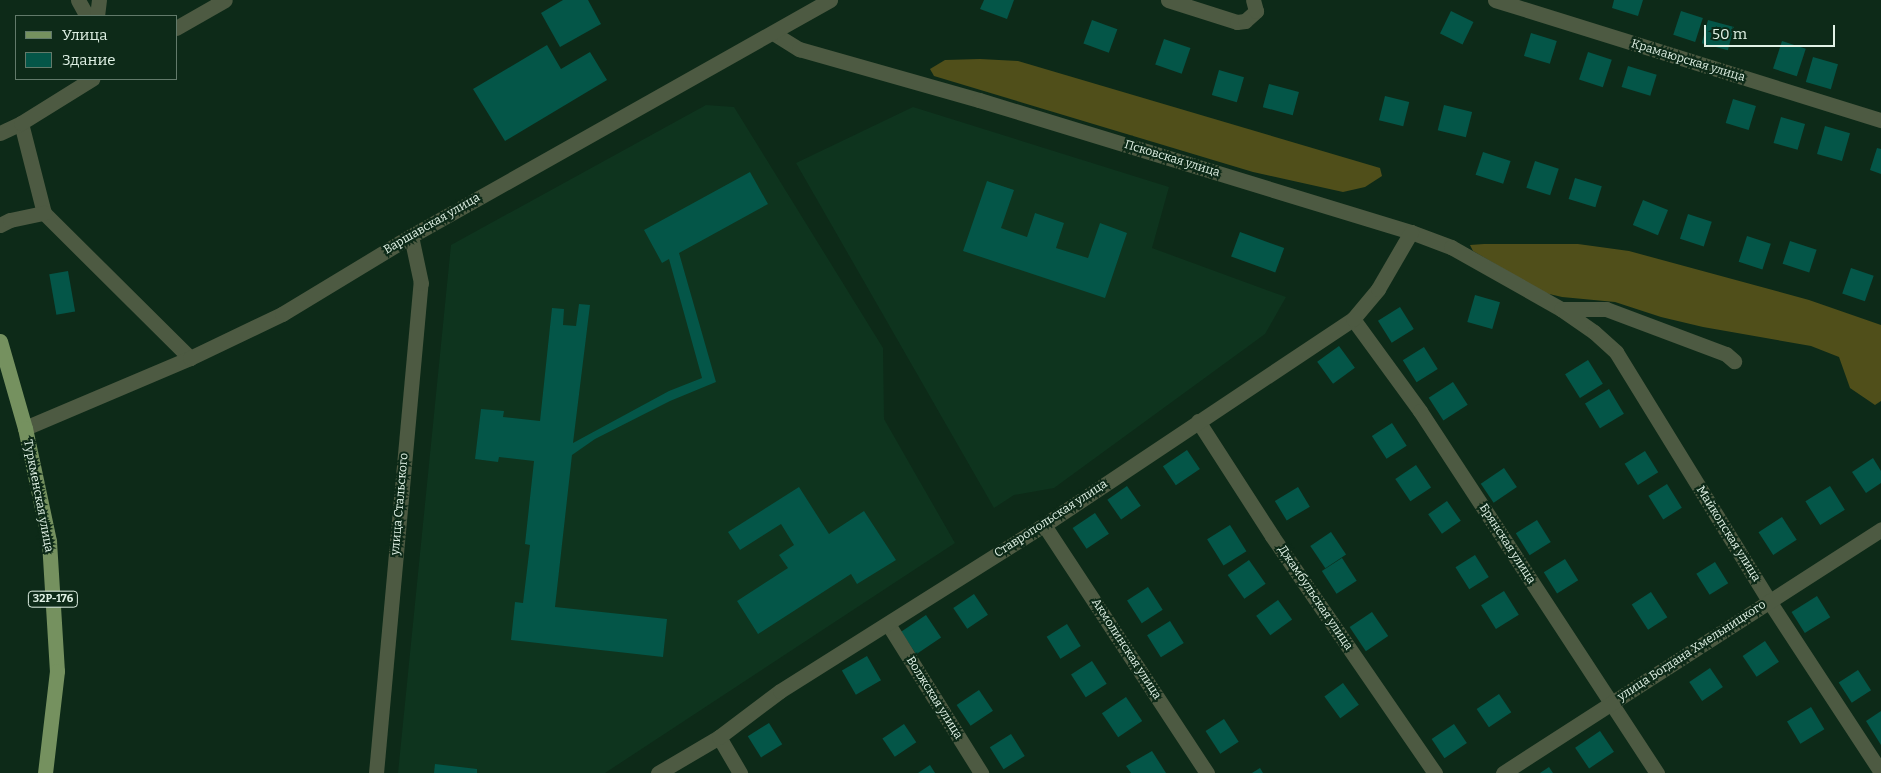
<!DOCTYPE html>
<html>
<head>
<meta charset="utf-8">
<style>
	body { margin:0 }
	#map { position:relative; width:1881px; height:773px; overflow:hidden; background:#0d2a18; font-family:Bitter,serif }
	div>[style] { position:absolute }
	.built>* { inset:0; background:#0e341e }
	.forest>* { inset:0; background:#504f1a }
	.building>* { inset:0; background:#045648; transform-origin:0 0 }
	.minor>* { height:15px; margin:-7.5px; padding:0 7.5px; transform-origin:7.5px; border-radius:7.5px; background:#4d5a42 }
	.major>* { height:15px; margin:-7.5px; padding:0 7.5px; transform-origin:7.5px; border-radius:7.5px; background:#75915f }
	span { translate:-50% -50%; white-space:nowrap; text-align:center; line-height:1.15; -webkit-text-stroke:4px #0d2a18; paint-order:stroke }
	.shield-label span { padding:1px 4px; background:#0d2a18; border:1px solid; border-radius:4px; -webkit-text-stroke-width:0 }
	.shield-label { font-size:11px; color:#e1f2e6; font-weight:700 }
	.street-label { font-size:12px; color:#e1f2e6 }
	.legend { position:absolute; left:15px; top:15px; width:162px; height:65px; box-sizing:border-box; background:#0d2a18; border:1px solid #627a6a; margin:0; padding:6px 9px; list-style:none; font-size:15px; color:#e1f2e6 }
	.legend li { display:flex; align-items:center; gap:10px; height:25px }
	.legend b { width:25px; border:1px solid #627a6a }
	.scale { position:absolute; left:1704px; top:25px; width:131px; height:22px; box-sizing:border-box; border:2px solid #e1f2e6; border-top:0; padding-left:6px; font-size:15px; line-height:18px; white-space:nowrap; color:#e1f2e6; -webkit-text-stroke:4px #0d2a18; paint-order:stroke }
</style>
</head>
<body>
<div id="map">
	<div class="built">
		<div style="clip-path:polygon(706px 105px,734px 107px,883px 348px,884px 419px,955px 543px,605px 773px,398px 773px,451px 245px)"></div>
		<div style="clip-path:polygon(913px 107px,1169px 187px,1152px 248px,1286px 297px,1265px 334px,1054px 488px,1014px 495px,994px 508px,796px 163px)"></div>
	</div>
	<div class="forest">
		<div style="clip-path:polygon(980px 59px,1018px 61px,1380px 168px,1382px 176px,1365px 187px,1343px 192px,1253px 172px,934px 76px,930px 69px,945px 60px)"></div>
		<div style="clip-path:polygon(1484px 244px,1578px 244px,1629px 251px,1809px 300px,1881px 325px,1881px 401px,1875px 405px,1850px 388px,1839px 357px,1811px 346px,1703px 327px,1661px 317px,1615px 302px,1562px 297px,1545px 293px,1473px 251px,1470px 245px)"></div>
	</div>
	<div class="building">
		<div style="clip-path:polygon(563px 0,588px 0,601px 24px,560px 47px,541px 13px)"></div>
		<div style="clip-path:polygon(984px 0,1014px 0,1007px 19px,980px 9px)"></div>
		<div style="clip-path:polygon(1614px 0,1643px 0,1638px 16px,1612px 8px)"></div>
		<div style="left:1451px;top:11px;width:25px;height:25px;rotate:26deg"></div>
		<div style="left:1681px;top:11px;width:23px;height:25px;rotate:18deg"></div>
		<div style="left:1092px;top:20px;width:27px;height:25px;rotate:20deg"></div>
		<div style="left:1708px;top:20px;width:27px;height:24px;rotate:15deg"></div>
		<div style="left:1531px;top:33px;width:27px;height:24px;rotate:17deg"></div>
		<div style="left:1164px;top:39px;width:28px;height:27px;rotate:19deg"></div>
		<div style="left:1782px;top:41px;width:25px;height:29px;rotate:18deg"></div>
		<div style="clip-path:polygon(547px 45px,561px 69px,590px 52px,607px 80px,505px 141px,473px 89px)"></div>
		<div style="left:1588px;top:52px;width:25px;height:29px;rotate:18deg"></div>
		<div style="left:1813px;top:57px;width:26px;height:26px;rotate:16deg"></div>
		<div style="left:1628px;top:66px;width:30px;height:22px;rotate:17deg"></div>
		<div style="left:1219px;top:70px;width:26px;height:26px;rotate:16deg"></div>
		<div style="left:1269px;top:84px;width:31px;height:24px;rotate:15deg"></div>
		<div style="left:1385px;top:96px;width:25px;height:25px;rotate:14deg"></div>
		<div style="left:1733px;top:99px;width:24px;height:25px;rotate:17deg"></div>
		<div style="left:1444px;top:105px;width:29px;height:26px;rotate:14deg"></div>
		<div style="left:1781px;top:117px;width:25px;height:27px;rotate:16deg"></div>
		<div style="left:1825px;top:126px;width:26px;height:29px;rotate:16deg"></div>
		<div style="clip-path:polygon(1877px 148px,1881px 149px,1881px 174px,1870px 170px)"></div>
		<div style="left:1483px;top:152px;width:29px;height:24px;rotate:18deg"></div>
		<div style="left:1535px;top:161px;width:25px;height:28px;rotate:18deg"></div>
		<div style="clip-path:polygon(750px 172px,768px 204px,679px 253px,716px 382px,670px 401px,595px 439px,572px 455px,555px 607px,667px 619px,663px 657px,511px 640px,515px 602px,523px 603px,530px 545px,525px 544px,534px 461px,499px 457px,498px 462px,475px 459px,481px 409px,504px 411px,503px 417px,540px 421px,552px 308px,564px 309px,563px 325px,576px 326px,579px 304px,590px 305px,573px 443px,669px 391px,702px 378px,669px 259px,662px 263px,644px 230px)"></div>
		<div style="left:1575px;top:178px;width:28px;height:22px;rotate:17deg"></div>
		<div style="clip-path:polygon(987px 181px,1014px 190px,1001px 228px,1027px 237px,1035px 213px,1064px 223px,1056px 248px,1088px 258px,1100px 223px,1127px 233px,1105px 298px,963px 251px)"></div>
		<div style="left:1643px;top:200px;width:27px;height:27px;rotate:22deg"></div>
		<div style="left:1688px;top:214px;width:25px;height:26px;rotate:18deg"></div>
		<div style="left:1240px;top:232px;width:47px;height:26px;rotate:20deg"></div>
		<div style="left:1747px;top:236px;width:25px;height:27px;rotate:18deg"></div>
		<div style="left:1790px;top:241px;width:28px;height:24px;rotate:18deg"></div>
		<div style="left:1851px;top:268px;width:24px;height:27px;rotate:19deg"></div>
		<div style="left:68px;top:271px;width:41px;height:19px;rotate:80deg"></div>
		<div style="left:1475px;top:295px;width:26px;height:28px;rotate:16deg"></div>
		<div style="left:1400px;top:307px;width:26px;height:26px;rotate:58deg"></div>
		<div style="left:1339px;top:346px;width:27px;height:27px;rotate:54deg"></div>
		<div style="left:1424px;top:347px;width:26px;height:25px;rotate:58deg"></div>
		<div style="left:1588px;top:360px;width:28px;height:27px;rotate:58deg"></div>
		<div style="left:1453px;top:382px;width:27px;height:29px;rotate:57deg"></div>
		<div style="left:1609px;top:389px;width:29px;height:28px;rotate:59deg"></div>
		<div style="left:1392px;top:423px;width:27px;height:24px;rotate:57deg"></div>
		<div style="left:1187px;top:450px;width:23px;height:29px;rotate:56deg"></div>
		<div style="left:1645px;top:451px;width:25px;height:24px;rotate:58deg"></div>
		<div style="clip-path:polygon(1873px 458px,1881px 471px,1881px 483px,1866px 493px,1852px 472px)"></div>
		<div style="left:1416px;top:465px;width:27px;height:25px;rotate:56deg"></div>
		<div style="left:1504px;top:468px;width:23px;height:28px;rotate:56deg"></div>
		<div style="left:1667px;top:484px;width:28px;height:22px;rotate:58deg"></div>
		<div style="left:1127px;top:486px;width:24px;height:24px;rotate:55deg"></div>
		<div style="left:1830px;top:486px;width:28px;height:29px;rotate:58deg"></div>
		<div style="clip-path:polygon(799px 487px,829px 534px,864px 511px,896px 560px,857px 584px,851px 574px,758px 634px,737px 601px,788px 568px,779px 555px,794px 545px,781px 524px,740px 550px,728px 532px)"></div>
		<div style="left:1298px;top:487px;width:23px;height:27px;rotate:59deg"></div>
		<div style="left:1447px;top:501px;width:24px;height:23px;rotate:55deg"></div>
		<div style="left:1095px;top:513px;width:25px;height:27px;rotate:56deg"></div>
		<div style="left:1782px;top:517px;width:27px;height:28px;rotate:57deg"></div>
		<div style="left:1537px;top:520px;width:26px;height:25px;rotate:58deg"></div>
		<div style="left:1230px;top:525px;width:31px;height:27px;rotate:58deg"></div>
		<div style="left:1331px;top:532px;width:27px;height:25px;rotate:56deg"></div>
		<div style="left:1475px;top:555px;width:26px;height:23px;rotate:58deg"></div>
		<div style="left:1342px;top:558px;width:27px;height:24px;rotate:57deg"></div>
		<div style="left:1565px;top:559px;width:25px;height:25px;rotate:58deg"></div>
		<div style="left:1249px;top:560px;width:29px;height:26px;rotate:55deg"></div>
		<div style="left:1715px;top:562px;width:25px;height:22px;rotate:58deg"></div>
		<div style="left:1148px;top:587px;width:27px;height:25px;rotate:57deg"></div>
		<div style="left:1504px;top:591px;width:28px;height:27px;rotate:58deg"></div>
		<div style="left:1651px;top:592px;width:30px;height:23px;rotate:57deg"></div>
		<div style="left:974px;top:594px;width:25px;height:25px;rotate:56deg"></div>
		<div style="left:1817px;top:596px;width:25px;height:30px;rotate:58deg"></div>
		<div style="left:1278px;top:600px;width:24px;height:27px;rotate:54deg"></div>
		<div style="left:1372px;top:612px;width:29px;height:27px;rotate:56deg"></div>
		<div style="left:926px;top:615px;width:27px;height:30px;rotate:56deg"></div>
		<div style="left:1170px;top:621px;width:26px;height:27px;rotate:58deg"></div>
		<div style="left:1067px;top:624px;width:26px;height:24px;rotate:58deg"></div>
		<div style="left:1765px;top:641px;width:25px;height:27px;rotate:56deg"></div>
		<div style="left:867px;top:656px;width:28px;height:29px;rotate:60deg"></div>
		<div style="left:1092px;top:661px;width:27px;height:25px;rotate:57deg"></div>
		<div style="left:1710px;top:668px;width:23px;height:25px;rotate:56deg"></div>
		<div style="left:1858px;top:670px;width:24px;height:23px;rotate:57deg"></div>
		<div style="left:1343px;top:683px;width:27px;height:23px;rotate:54deg"></div>
		<div style="left:979px;top:690px;width:25px;height:27px;rotate:56deg"></div>
		<div style="left:1499px;top:694px;width:22px;height:27px;rotate:56deg"></div>
		<div style="left:1126px;top:697px;width:29px;height:29px;rotate:56deg"></div>
		<div style="left:1811px;top:707px;width:26px;height:28px;rotate:59deg"></div>
		<div style="clip-path:polygon(1881px 711px,1881px 745px,1866px 721px)"></div>
		<div style="left:1224px;top:719px;width:27px;height:22px;rotate:57deg"></div>
		<div style="left:769px;top:723px;width:25px;height:25px;rotate:58deg"></div>
		<div style="left:904px;top:724px;width:22px;height:26px;rotate:56deg"></div>
		<div style="left:1454px;top:724px;width:23px;height:27px;rotate:56deg"></div>
		<div style="left:1600px;top:731px;width:25px;height:30px;rotate:56deg"></div>
		<div style="left:1011px;top:734px;width:26px;height:25px;rotate:58deg"></div>
		<div style="clip-path:polygon(1152px 751px,1166px 773px,1131px 773px,1126px 766px)"></div>
		<div style="clip-path:polygon(435px 764px,477px 769px,477px 773px,434px 773px)"></div>
		<div style="clip-path:polygon(930px 765px,935px 773px,918px 773px)"></div>
		<div style="clip-path:polygon(1549px 767px,1553px 773px,1540px 773px)"></div>
		<div style="clip-path:polygon(1260px 768px,1263px 773px,1252px 773px)"></div>
	</div>
	<div class="minor">
		<div style="left:78px;top:0;width:18px;rotate:61deg"></div>
		<div style="left:1168px;top:0;width:72px;rotate:17.7deg"></div>
		<div style="left:1237px;top:22px;width:8px;rotate:-7deg"></div>
		<div style="left:1245px;top:21px;width:15px;rotate:-42deg"></div>
		<div style="left:1256px;top:11px;width:11px;rotate:-105deg"></div>
		<div style="left:1495px;top:0;width:404px;rotate:17.3deg"></div>
		<div style="left:97px;top:16px;width:16px;rotate:-83deg"></div>
		<div style="left:176px;top:28px;width:56px;rotate:-29.7deg"></div>
		<div style="left:773px;top:33px;width:31px;rotate:32deg"></div>
		<div style="left:799px;top:49px;width:187px;rotate:15.8deg"></div>
		<div style="left:979px;top:100px;width:452px;rotate:17deg"></div>
		<div style="left:1411px;top:232px;width:43px;rotate:20.6deg"></div>
		<div style="left:1451px;top:247px;width:126px;rotate:29.4deg"></div>
		<div style="left:1561px;top:309px;width:40px;rotate:34.9deg"></div>
		<div style="left:1594px;top:332px;width:30px;rotate:42deg"></div>
		<div style="left:1616px;top:352px;width:292px;rotate:58.4deg"></div>
		<div style="left:1769px;top:601px;width:204px;rotate:56.8deg"></div>
		<div style="left:21px;top:123px;width:93px;rotate:75.7deg"></div>
		<div style="left:44px;top:213px;width:206px;rotate:44.8deg"></div>
		<div style="left:0;top:133px;width:23px;rotate:-25deg"></div>
		<div style="left:21px;top:123px;width:84px;rotate:-31.8deg"></div>
		<div style="left:0;top:225px;width:11px;rotate:-27deg"></div>
		<div style="left:10px;top:220px;width:35px;rotate:-12deg"></div>
		<div style="left:1561px;top:309px;width:45px"></div>
		<div style="left:1606px;top:309px;width:128px;rotate:20.6deg"></div>
		<div style="left:1726px;top:354px;width:11px;rotate:41deg"></div>
		<div style="left:1353px;top:319px;width:114px;rotate:53.9deg"></div>
		<div style="left:1420px;top:411px;width:433px;rotate:56.8deg"></div>
		<div style="left:1198px;top:421px;width:137px;rotate:57.2deg"></div>
		<div style="left:1272px;top:536px;width:288px;rotate:55.5deg"></div>
		<div style="left:25px;top:428px;width:179px;rotate:-23deg"></div>
		<div style="left:190px;top:358px;width:102px;rotate:-25.6deg"></div>
		<div style="left:282px;top:314px;width:151px;rotate:-31.2deg"></div>
		<div style="left:411px;top:236px;width:481px;rotate:-29.4deg"></div>
		<div style="left:1044px;top:525px;width:297px;rotate:56.7deg"></div>
		<div style="left:888px;top:624px;width:176px;rotate:58deg"></div>
		<div style="left:719px;top:737px;width:42px;rotate:59.7deg"></div>
		<div style="left:376px;top:773px;width:492px;rotate:-84.8deg"></div>
		<div style="left:421px;top:283px;width:48px;rotate:-102deg"></div>
		<div style="left:658px;top:773px;width:71px;rotate:-30.5deg"></div>
		<div style="left:719px;top:737px;width:76px;rotate:-37deg"></div>
		<div style="left:780px;top:691px;width:312px;rotate:-32.2deg"></div>
		<div style="left:1044px;top:525px;width:371px;rotate:-33.7deg"></div>
		<div style="left:1353px;top:319px;width:39px;rotate:-50deg"></div>
		<div style="left:1378px;top:289px;width:66px;rotate:-59.9deg"></div>
		<div style="left:1503px;top:773px;width:450px;rotate:-32.8deg"></div>
	</div>
	<div class="major">
		<div style="left:0;top:341px;width:91px;rotate:74deg"></div>
		<div style="left:25px;top:428px;width:116px;rotate:78deg"></div>
		<div style="left:49px;top:541px;width:130px;rotate:86.5deg"></div>
		<div style="left:57px;top:671px;width:103px;rotate:96.7deg"></div>
	</div>
	<div class="shield-label">
		<span style="left:53px;top:599px">32Р-176</span>
	</div>
	<div class="street-label">
		<span style="left:1688px;top:61px;rotate:17deg">Крамаюрская улица</span>
		<span style="left:1172px;top:159px;rotate:17deg">Псковская улица</span>
		<span style="left:432px;top:224px;rotate:-30deg">Варшавская улица</span>
		<span style="left:38px;top:496px;rotate:79deg">Туркменская улица</span>
		<span style="left:400px;top:504px;rotate:-85deg">улица Стальского</span>
		<span style="left:1051px;top:519px;rotate:-33deg">Ставропольская улица</span>
		<span style="left:1728px;top:534px;rotate:58deg">Майкопская улица</span>
		<span style="left:1507px;top:544px;rotate:57deg">Брянская улица</span>
		<span style="left:1315px;top:598px;rotate:56deg">Джамбульская улица</span>
		<span style="left:1126px;top:649px;rotate:57deg">Акмолинская улица</span>
		<span style="left:1692px;top:651px;rotate:-33deg">улица Богдана Хмельницкого</span>
		<span style="left:934px;top:698px;rotate:58deg">Волжская улица</span>
	</div>
	<ul class="legend">
	<li><b style="height:6px;background:#75915f"></b>Улица</li>
	<li><b style="height:14px;background:#045648"></b>Здание</li>
	</ul>
	<div class="scale">50 m</div>
</div>
</body>
</html>
